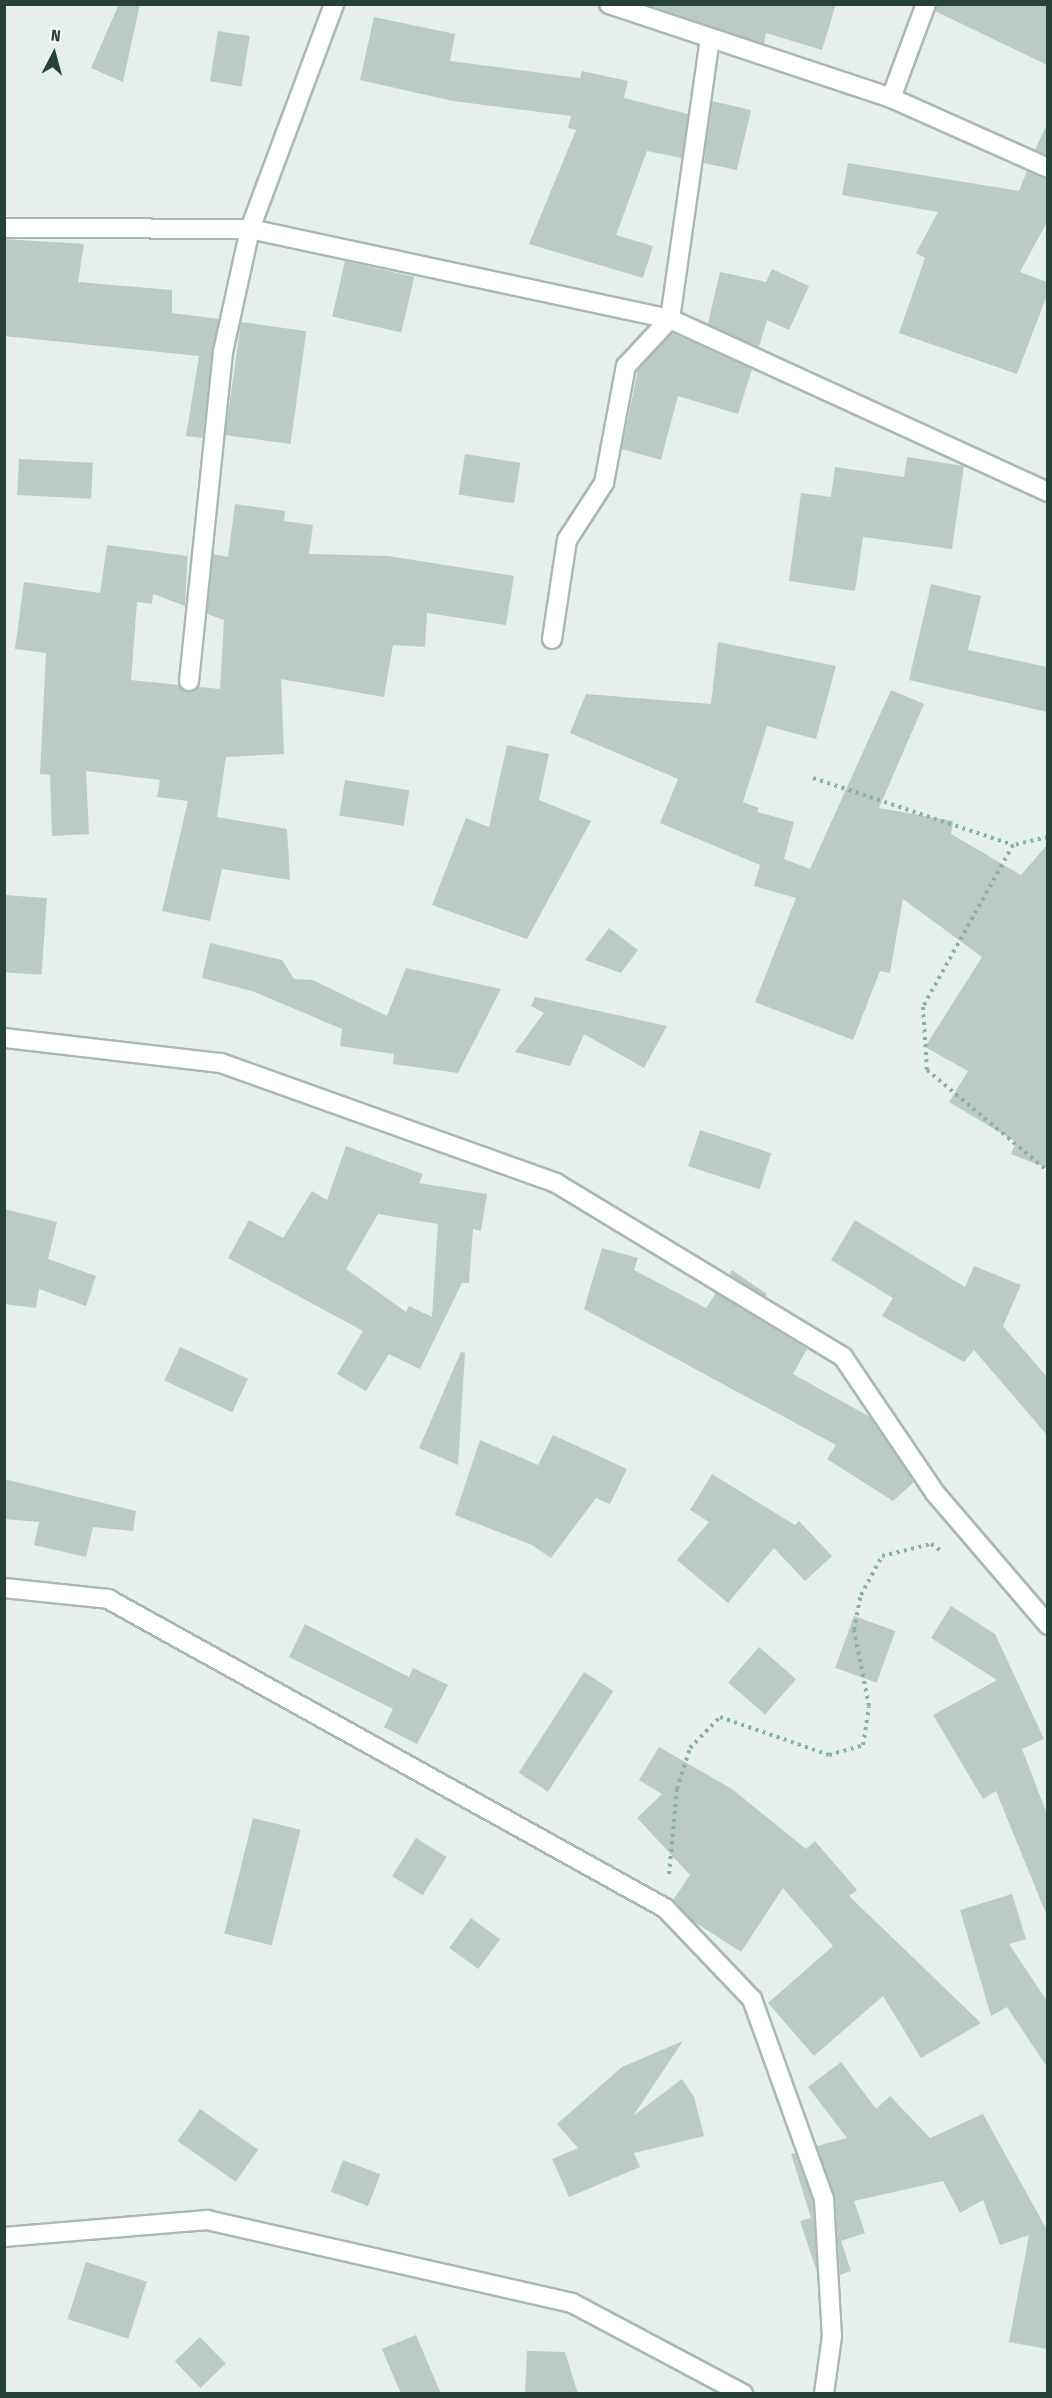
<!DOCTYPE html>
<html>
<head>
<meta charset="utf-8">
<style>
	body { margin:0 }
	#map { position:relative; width:1052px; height:2398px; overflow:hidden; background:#e6efeb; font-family:"Fira Sans Condensed",sans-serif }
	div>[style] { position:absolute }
	.building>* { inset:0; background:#bbcac4; transform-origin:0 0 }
	.path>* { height:4px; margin-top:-2px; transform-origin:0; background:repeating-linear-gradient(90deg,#86b3a5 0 3px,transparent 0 7.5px) }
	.roads { filter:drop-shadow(2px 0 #a8b8b2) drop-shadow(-2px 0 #a8b8b2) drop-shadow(0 2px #a8b8b2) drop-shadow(0 -2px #a8b8b2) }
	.minor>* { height:18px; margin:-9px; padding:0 9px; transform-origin:9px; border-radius:9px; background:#fff }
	span { translate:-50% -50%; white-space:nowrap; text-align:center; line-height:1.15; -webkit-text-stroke:4.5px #f7fbf9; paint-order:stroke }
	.frame { position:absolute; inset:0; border:6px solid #24423a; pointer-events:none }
	.north { position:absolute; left:24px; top:24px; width:60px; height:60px; -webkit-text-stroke:4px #f7fbf9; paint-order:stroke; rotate:6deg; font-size:16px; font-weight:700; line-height:24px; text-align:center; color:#24423a }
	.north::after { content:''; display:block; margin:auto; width:21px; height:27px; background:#24423a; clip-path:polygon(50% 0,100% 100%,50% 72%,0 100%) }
</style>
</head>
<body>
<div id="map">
	<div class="building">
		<div style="clip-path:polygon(119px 4px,140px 4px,123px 82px,91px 68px)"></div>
		<div style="clip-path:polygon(646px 4px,836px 4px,822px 50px,766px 33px,764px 44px)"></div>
		<div style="clip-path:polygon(937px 4px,1047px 4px,1047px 65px,935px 11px)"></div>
		<div style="clip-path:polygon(374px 17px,455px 34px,450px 61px,580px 78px,582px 71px,628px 81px,624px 98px,688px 114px,682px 158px,647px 151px,616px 235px,653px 246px,643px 278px,529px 244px,576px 130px,568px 128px,571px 116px,453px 101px,360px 80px)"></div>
		<div style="left:218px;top:31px;width:32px;height:51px;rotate:9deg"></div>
		<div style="clip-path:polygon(712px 101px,751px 110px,737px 170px,704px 163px)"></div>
		<div style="clip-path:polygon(1047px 124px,1047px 155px,1035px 150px)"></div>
		<div style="clip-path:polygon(848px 163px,1019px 191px,1027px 171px,1047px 179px,1047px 222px,1020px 272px,1047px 282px,1047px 295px,1017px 374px,899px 333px,925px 258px,916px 253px,938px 212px,842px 195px)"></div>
		<div style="clip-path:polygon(4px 239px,84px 244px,78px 282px,172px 290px,172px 313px,219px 319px,203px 438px,186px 436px,199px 356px,4px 336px)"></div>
		<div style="left:345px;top:261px;width:71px;height:57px;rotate:13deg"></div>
		<div style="clip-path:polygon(772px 269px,809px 286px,789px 330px,767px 320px,759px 347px,708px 324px,720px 272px,766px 282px)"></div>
		<div style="left:241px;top:322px;width:66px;height:114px;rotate:8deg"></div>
		<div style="clip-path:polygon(672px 333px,752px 369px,738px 414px,678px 396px,661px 460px,622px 449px,638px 369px)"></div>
		<div style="left:465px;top:454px;width:56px;height:41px;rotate:9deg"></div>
		<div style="clip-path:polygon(907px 457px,964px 466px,952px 549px,863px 537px,855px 591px,789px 581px,801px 493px,831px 497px,835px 467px,904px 477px)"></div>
		<div style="left:19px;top:459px;width:74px;height:36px;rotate:3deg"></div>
		<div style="clip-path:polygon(235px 504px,285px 511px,284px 521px,313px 525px,309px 554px,388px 556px,514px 576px,506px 625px,427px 613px,425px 647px,393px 645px,384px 697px,281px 679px,284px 754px,226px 757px,217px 817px,287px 829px,290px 880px,222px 869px,210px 921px,162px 911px,188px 801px,157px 797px,160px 780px,86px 771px,89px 834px,52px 836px,50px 775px,40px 774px,46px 653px,15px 649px,24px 582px,100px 593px,107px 545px,187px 556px,188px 548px,185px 606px,153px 594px,152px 604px,137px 602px,131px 680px,179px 685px,188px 692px,199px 687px,220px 689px,224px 620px,207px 614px,213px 554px,228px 557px)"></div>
		<div style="clip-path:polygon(931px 584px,981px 596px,968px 650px,1047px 667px,1047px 712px,909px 680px)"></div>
		<div style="clip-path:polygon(718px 642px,836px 666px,816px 739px,767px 726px,743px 802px,759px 808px,757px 812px,794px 822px,784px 859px,810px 869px,891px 690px,924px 704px,879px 808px,953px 821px,951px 834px,1021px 875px,1047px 845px,1047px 1168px,1011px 1154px,1016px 1142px,949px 1102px,968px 1071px,925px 1047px,982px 957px,903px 899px,890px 973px,880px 971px,853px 1040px,755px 1002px,796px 898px,754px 886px,760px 865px,660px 823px,678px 779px,570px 733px,586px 694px,711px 704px)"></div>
		<div style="clip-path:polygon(507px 745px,549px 754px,539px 800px,591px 821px,527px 939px,432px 905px,466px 818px,489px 827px)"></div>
		<div style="left:345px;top:780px;width:65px;height:36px;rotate:9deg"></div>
		<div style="left:4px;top:895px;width:43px;height:77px;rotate:4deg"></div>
		<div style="clip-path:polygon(609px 928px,638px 950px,621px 973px,585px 960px)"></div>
		<div style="clip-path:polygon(210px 943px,282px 960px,294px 979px,313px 980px,387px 1016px,406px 968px,501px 989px,458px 1073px,393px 1064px,394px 1054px,340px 1046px,342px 1029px,252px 991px,202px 978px)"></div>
		<div style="clip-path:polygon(535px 997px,585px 1008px,667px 1026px,644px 1068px,584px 1034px,570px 1066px,515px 1052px,544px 1013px,531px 1006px)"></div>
		<div style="left:700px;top:1130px;width:75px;height:38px;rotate:18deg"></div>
		<div style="clip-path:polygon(evenodd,346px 1146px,423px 1174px,419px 1183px,487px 1194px,481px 1231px,473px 1229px,469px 1283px,462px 1283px,420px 1369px,389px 1354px,366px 1391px,337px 1374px,363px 1331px,228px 1258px,249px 1220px,283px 1238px,312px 1191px,327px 1200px,346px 1146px,378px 1214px,438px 1224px,432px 1317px,409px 1306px,406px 1312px,346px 1269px,378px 1214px)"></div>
		<div style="clip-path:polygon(4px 1209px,57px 1222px,48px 1259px,96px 1276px,86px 1306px,39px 1289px,36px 1308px,4px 1304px)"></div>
		<div style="clip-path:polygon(855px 1220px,965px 1287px,974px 1266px,1021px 1285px,1003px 1326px,1047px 1377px,1047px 1435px,974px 1350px,964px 1362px,882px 1316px,893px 1298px,831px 1260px)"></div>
		<div style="clip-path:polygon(602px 1248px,638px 1258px,634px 1270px,706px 1308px,716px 1293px,807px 1349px,793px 1374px,870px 1417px,914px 1482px,893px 1501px,827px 1459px,836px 1445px,584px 1309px)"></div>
		<div style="clip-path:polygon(732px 1270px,767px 1294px,765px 1297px,729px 1275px)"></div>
		<div style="left:180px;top:1347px;width:75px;height:37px;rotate:25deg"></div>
		<div style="clip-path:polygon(461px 1352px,465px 1353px,458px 1465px,419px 1448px)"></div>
		<div style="clip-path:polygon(553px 1435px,627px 1469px,610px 1504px,596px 1498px,551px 1558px,532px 1545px,455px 1515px,480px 1440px,538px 1465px)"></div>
		<div style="clip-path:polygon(712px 1474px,795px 1525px,799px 1521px,832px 1556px,805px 1581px,774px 1548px,728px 1603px,677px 1560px,709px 1522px,690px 1510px)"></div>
		<div style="clip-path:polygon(4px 1479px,136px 1511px,133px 1531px,93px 1527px,86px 1557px,34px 1545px,39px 1522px,4px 1519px)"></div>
		<div style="clip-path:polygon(951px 1606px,995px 1634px,1044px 1739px,1022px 1749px,1047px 1814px,1047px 1916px,996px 1791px,983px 1799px,933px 1715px,997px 1680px,931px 1638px)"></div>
		<div style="left:854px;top:1616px;width:44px;height:55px;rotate:20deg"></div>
		<div style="clip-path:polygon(305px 1624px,409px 1677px,413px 1668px,448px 1685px,417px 1744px,384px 1727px,393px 1709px,289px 1657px)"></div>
		<div style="left:759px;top:1647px;width:49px;height:47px;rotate:41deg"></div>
		<div style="left:584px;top:1672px;width:35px;height:120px;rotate:33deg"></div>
		<div style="clip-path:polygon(659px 1747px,732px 1789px,806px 1849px,815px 1841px,857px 1890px,849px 1896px,981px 2023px,921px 2058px,883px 1996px,814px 2056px,768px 2003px,833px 1946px,783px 1888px,741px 1952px,693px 1921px,673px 1900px,690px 1875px,637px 1818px,662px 1794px,639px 1780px)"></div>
		<div style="left:253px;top:1818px;width:49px;height:119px;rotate:14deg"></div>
		<div style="left:416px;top:1838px;width:36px;height:45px;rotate:32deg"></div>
		<div style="clip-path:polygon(1012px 1894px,1026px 1939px,1009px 1944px,1047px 2001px,1047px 2067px,1007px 2007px,991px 2016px,960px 1910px)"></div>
		<div style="left:471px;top:1918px;width:36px;height:37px;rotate:36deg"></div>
		<div style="clip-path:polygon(683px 2041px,633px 2116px,682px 2079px,694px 2097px,704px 2136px,634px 2153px,640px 2167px,569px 2197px,552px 2159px,578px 2148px,557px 2124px,622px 2067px)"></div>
		<div style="clip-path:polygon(841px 2062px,876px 2109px,890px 2096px,930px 2138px,983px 2114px,1047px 2230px,1047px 2349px,1009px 2342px,1029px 2235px,1000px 2245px,983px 2200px,960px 2213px,943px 2181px,854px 2201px,865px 2233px,841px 2241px,851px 2271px,840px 2275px,835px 2198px,817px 2146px,847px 2138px,808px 2087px)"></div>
		<div style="left:200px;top:2109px;width:71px;height:39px;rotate:35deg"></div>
		<div style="clip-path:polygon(795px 2153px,813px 2201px,817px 2272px,800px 2221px,811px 2218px,791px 2154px)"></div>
		<div style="left:343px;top:2160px;width:40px;height:34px;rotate:21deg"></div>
		<div style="left:86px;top:2262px;width:64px;height:60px;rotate:18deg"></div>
		<div style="clip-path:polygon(416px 2335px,441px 2394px,401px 2394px,382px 2349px)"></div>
		<div style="left:200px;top:2337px;width:37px;height:35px;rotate:46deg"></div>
		<div style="clip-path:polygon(527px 2351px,565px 2352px,578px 2394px,525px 2394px)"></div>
	</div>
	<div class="path">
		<div style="left:813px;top:778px;width:211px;rotate:18.5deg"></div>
		<div style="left:1048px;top:837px;width:36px;rotate:167deg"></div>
		<div style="left:1013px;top:845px;width:185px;rotate:119.1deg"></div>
		<div style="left:923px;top:1007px;width:63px;rotate:86.4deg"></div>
		<div style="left:927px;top:1070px;width:158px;rotate:39.9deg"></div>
		<div style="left:669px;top:1874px;width:85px;rotate:-84.6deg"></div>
		<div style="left:677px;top:1789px;width:43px;rotate:-72.4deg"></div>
		<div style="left:690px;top:1748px;width:43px;rotate:-45.9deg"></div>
		<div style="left:720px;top:1717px;width:115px;rotate:19.2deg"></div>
		<div style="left:829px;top:1755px;width:35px;rotate:-16deg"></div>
		<div style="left:863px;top:1745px;width:39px;rotate:-81deg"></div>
		<div style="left:869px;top:1706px;width:77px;rotate:-101.2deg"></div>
		<div style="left:854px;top:1630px;width:36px;rotate:-79deg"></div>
		<div style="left:861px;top:1595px;width:44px;rotate:-61.7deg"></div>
		<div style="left:882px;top:1556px;width:50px;rotate:-13.8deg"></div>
		<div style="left:931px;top:1544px;width:11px;rotate:34deg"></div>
	</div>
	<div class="roads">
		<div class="minor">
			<div style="left:609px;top:4px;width:297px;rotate:18.4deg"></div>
			<div style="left:891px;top:98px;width:172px;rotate:24deg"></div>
			<div style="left:891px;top:98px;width:100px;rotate:-69.6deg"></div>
			<div style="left:4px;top:228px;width:246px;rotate:0.2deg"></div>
			<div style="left:250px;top:229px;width:430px;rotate:12.1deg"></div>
			<div style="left:670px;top:319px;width:416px;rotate:24.6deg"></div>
			<div style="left:552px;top:639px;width:100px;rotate:-81.4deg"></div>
			<div style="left:567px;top:540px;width:68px;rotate:-57deg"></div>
			<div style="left:604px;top:483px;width:119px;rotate:-79.4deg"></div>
			<div style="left:626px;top:366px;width:64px;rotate:-46.9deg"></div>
			<div style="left:670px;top:319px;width:284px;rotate:-81.9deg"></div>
			<div style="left:189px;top:681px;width:331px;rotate:-84.1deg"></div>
			<div style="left:223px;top:352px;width:126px;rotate:-77.6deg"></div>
			<div style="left:250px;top:229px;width:240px;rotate:-69.5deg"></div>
			<div style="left:4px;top:1038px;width:218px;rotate:6.6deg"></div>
			<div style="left:221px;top:1063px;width:356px;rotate:19.7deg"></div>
			<div style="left:556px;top:1183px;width:336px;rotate:31.2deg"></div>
			<div style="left:843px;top:1357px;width:164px;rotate:55.9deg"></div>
			<div style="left:935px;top:1493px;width:174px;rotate:49.4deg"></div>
			<div style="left:4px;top:1588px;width:105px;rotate:6deg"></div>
			<div style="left:108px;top:1599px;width:637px;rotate:29.02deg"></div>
			<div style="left:665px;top:1908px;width:126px;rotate:46.3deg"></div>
			<div style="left:752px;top:1999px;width:213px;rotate:70.2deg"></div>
			<div style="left:824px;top:2199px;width:137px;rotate:86.7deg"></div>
			<div style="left:832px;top:2336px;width:59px;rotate:97.9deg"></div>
			<div style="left:4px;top:2237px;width:204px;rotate:-4.8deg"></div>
			<div style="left:207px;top:2220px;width:374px;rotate:12.8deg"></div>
			<div style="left:572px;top:2303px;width:194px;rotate:28deg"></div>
		</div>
	</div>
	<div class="frame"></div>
	<div class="north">N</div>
</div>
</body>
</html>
